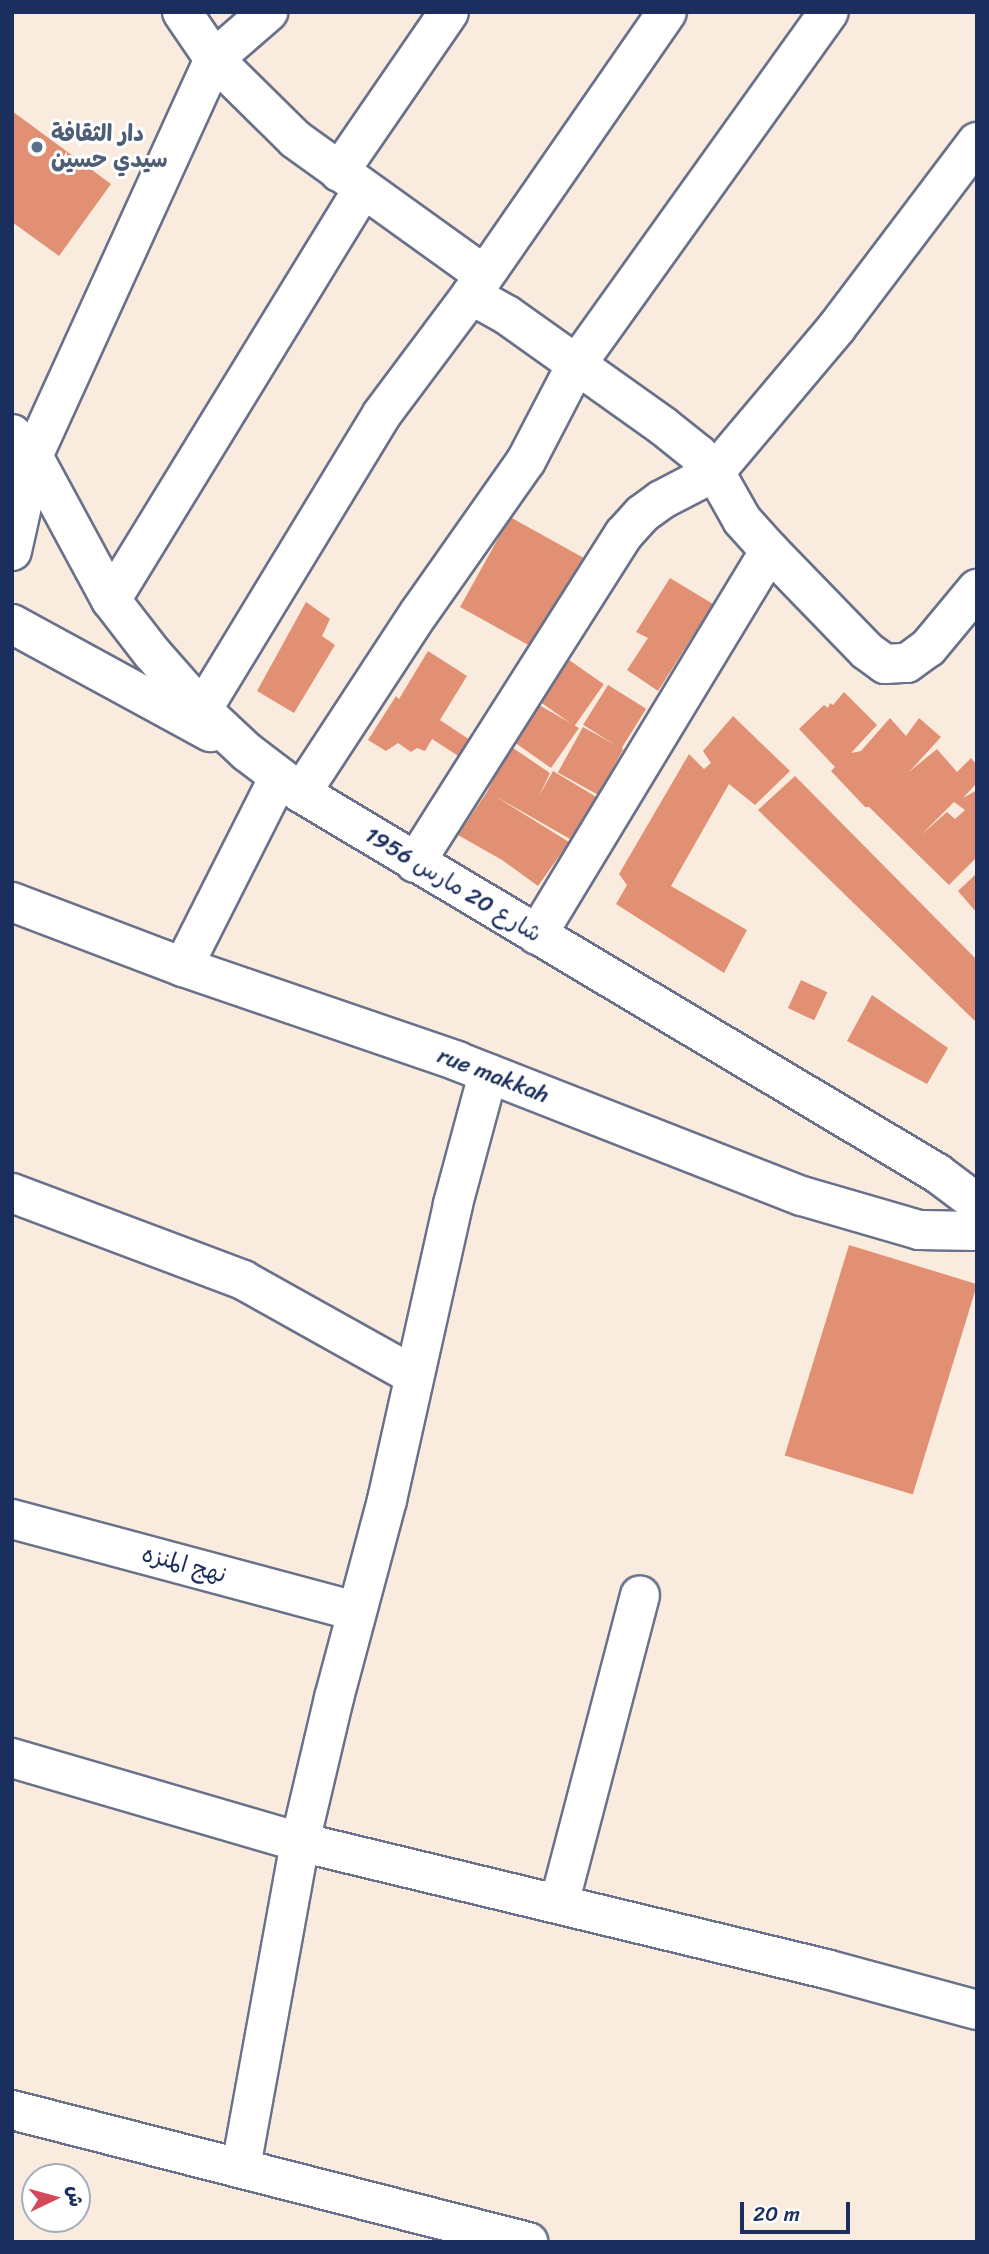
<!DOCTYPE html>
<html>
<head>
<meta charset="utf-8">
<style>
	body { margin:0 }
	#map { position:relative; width:989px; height:2254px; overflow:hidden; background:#f9ecde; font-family:Sriracha,"Playpen Sans Arabic",sans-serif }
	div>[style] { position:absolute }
	.building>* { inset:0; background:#e19074; transform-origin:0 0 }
	.roads { filter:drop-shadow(2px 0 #69718b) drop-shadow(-2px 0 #69718b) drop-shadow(0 2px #69718b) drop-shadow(0 -2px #69718b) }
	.minor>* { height:38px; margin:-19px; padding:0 19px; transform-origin:19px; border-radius:19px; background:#fff }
	.dots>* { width:19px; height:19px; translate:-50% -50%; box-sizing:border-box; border:4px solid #fff; border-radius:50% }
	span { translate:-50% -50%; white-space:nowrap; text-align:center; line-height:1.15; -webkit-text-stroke:6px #fff; paint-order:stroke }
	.service-label { font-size:23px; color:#4e5e75; font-weight:700 }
	.left { translate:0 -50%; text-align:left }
	.street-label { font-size:23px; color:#1b2f5e }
	.frame { position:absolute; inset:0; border:14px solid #1b2f5e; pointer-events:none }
	.north { position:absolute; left:21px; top:2163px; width:70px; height:70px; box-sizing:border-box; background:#fff; border:2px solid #a4acbf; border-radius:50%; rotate:85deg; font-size:19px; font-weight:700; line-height:28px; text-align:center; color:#1b2f5e }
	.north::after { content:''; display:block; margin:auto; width:24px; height:32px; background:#d1495b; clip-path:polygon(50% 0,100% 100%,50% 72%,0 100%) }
	.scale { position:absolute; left:740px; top:2202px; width:110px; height:32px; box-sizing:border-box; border:4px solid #1b2f5e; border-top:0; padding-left:9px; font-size:21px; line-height:24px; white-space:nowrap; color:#1b2f5e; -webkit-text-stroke:5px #fff; paint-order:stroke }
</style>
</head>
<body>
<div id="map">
	<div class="building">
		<div style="clip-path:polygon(12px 111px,111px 184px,59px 256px,12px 222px)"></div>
		<div style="left:510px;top:517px;width:88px;height:103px;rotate:29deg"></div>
		<div style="clip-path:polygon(670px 578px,713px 604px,658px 691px,627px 670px,648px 638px,636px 632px)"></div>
		<div style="clip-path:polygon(306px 602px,330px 619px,322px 636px,335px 645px,294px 713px,257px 691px)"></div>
		<div style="clip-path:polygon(428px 651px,467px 676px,440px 720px,470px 740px,460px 757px,432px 739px,425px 751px,417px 748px,411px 752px,398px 743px,386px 751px,368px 740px,396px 696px,399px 699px)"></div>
		<div style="left:562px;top:655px;width:51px;height:51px;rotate:35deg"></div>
		<div style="left:608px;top:685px;width:45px;height:47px;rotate:32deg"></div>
		<div style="clip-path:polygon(evenodd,844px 692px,877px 725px,851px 753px,861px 751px,890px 718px,906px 736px,919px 718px,941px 737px,909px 772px,937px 749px,957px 772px,971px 758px,977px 765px,977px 783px,963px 798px,977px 790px,977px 857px,949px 885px,869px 807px,865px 807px,831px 771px,835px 767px,799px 729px,824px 705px,828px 708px,830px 703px,833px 705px,844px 692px,954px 802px,965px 810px,955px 819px,947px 812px,921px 835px,954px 802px)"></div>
		<div style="clip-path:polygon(534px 702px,579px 728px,551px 768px,514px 742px)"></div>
		<div style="clip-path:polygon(733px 716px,790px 771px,755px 805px,729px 784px,671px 886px,747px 930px,724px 973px,616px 904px,627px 885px,619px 874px,689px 754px,704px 769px,711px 763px,703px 751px)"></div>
		<div style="left:583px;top:727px;width:46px;height:52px;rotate:29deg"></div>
		<div style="clip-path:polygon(510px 746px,550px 773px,539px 796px,553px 771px,598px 798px,570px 839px,493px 795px,569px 842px,538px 886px,502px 860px,458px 835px,487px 792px)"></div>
		<div style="clip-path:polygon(795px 776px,977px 960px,977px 1023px,758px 810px)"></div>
		<div style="clip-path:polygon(977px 873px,977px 913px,958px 891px)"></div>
		<div style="left:801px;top:980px;width:29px;height:31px;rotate:25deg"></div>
		<div style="clip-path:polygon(872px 995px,948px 1048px,927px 1084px,847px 1041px)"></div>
		<div style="left:849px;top:1245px;width:134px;height:220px;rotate:17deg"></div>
	</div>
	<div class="roads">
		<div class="minor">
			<div style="left:182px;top:12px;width:57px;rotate:55.8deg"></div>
			<div style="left:214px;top:59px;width:114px;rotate:44.6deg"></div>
			<div style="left:295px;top:139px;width:233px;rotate:35.7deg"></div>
			<div style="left:339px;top:172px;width:194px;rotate:-55.5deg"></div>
			<div style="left:471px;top:295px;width:41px;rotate:29.1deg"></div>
			<div style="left:507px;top:315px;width:191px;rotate:35.4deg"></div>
			<div style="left:663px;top:426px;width:45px;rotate:38.7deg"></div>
			<div style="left:698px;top:454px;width:25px;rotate:47deg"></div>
			<div style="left:715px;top:472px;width:55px;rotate:60.6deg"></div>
			<div style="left:742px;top:520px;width:42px;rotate:47.9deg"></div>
			<div style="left:770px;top:551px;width:139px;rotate:45.9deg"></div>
			<div style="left:867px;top:651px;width:22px;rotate:36deg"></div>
			<div style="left:885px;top:664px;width:22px;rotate:-3deg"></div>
			<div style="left:907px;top:663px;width:26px;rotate:-36deg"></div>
			<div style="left:928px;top:648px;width:77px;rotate:-50.3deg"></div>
			<div style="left:12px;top:434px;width:30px;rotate:46deg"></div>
			<div style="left:33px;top:456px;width:164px;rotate:61.6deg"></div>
			<div style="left:111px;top:600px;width:67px;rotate:52.3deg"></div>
			<div style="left:152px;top:653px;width:76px;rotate:48.7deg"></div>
			<div style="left:202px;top:710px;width:62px;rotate:43deg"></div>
			<div style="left:247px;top:752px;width:68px;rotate:37.2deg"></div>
			<div style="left:301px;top:793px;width:741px;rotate:30.86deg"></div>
			<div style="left:937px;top:1173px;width:50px;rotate:36.9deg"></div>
			<div style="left:12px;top:551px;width:97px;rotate:-77.5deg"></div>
			<div style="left:33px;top:456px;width:436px;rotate:-65.5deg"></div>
			<div style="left:214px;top:59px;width:72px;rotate:-41deg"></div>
			<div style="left:111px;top:600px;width:481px;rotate:-58.5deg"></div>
			<div style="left:12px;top:624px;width:226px;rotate:28.6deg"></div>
			<div style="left:202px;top:710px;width:346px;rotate:-58.7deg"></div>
			<div style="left:382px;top:414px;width:149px;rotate:-53.2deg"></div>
			<div style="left:471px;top:295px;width:344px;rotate:-55.3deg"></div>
			<div style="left:301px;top:793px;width:215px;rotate:-56.8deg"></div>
			<div style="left:419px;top:613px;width:186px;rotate:-54.9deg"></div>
			<div style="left:526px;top:461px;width:108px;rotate:-62.5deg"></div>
			<div style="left:576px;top:365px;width:434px;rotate:-54.4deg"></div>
			<div style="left:415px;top:863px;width:390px;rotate:-57.6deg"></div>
			<div style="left:624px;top:534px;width:27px;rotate:-48deg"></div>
			<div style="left:642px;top:514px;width:24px;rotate:-36deg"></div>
			<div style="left:661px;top:500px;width:61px;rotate:-27.4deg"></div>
			<div style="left:715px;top:472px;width:189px;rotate:-49.9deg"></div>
			<div style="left:837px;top:327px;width:232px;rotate:-52.9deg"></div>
			<div style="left:12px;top:902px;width:183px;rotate:20.8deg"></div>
			<div style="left:183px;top:967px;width:290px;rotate:18.9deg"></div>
			<div style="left:457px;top:1061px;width:370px;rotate:21.4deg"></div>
			<div style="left:802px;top:1196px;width:122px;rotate:16.2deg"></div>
			<div style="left:919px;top:1230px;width:58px;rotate:1deg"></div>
			<div style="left:537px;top:935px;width:449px;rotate:-58.8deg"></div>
			<div style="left:183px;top:967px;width:213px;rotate:-63.2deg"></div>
			<div style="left:12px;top:1193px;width:247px;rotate:20.6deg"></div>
			<div style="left:243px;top:1280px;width:195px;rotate:29.2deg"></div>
			<div style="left:12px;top:1519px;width:356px;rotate:15deg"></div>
			<div style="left:12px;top:1758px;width:300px;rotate:16.3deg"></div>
			<div style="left:300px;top:1842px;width:541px;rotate:13.57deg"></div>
			<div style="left:826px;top:1969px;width:156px;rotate:15.2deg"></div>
			<div style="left:559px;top:1904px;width:319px;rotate:-75.3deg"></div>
			<div style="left:12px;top:2110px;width:533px;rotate:14.35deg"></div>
			<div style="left:241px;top:2167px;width:330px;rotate:-79.7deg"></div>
			<div style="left:300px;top:1842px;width:148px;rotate:-76.7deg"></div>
			<div style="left:334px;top:1698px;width:205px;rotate:-75deg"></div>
			<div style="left:387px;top:1500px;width:303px;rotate:-77.4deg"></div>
			<div style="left:453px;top:1204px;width:135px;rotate:-74.9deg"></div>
		</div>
	</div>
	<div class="dots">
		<div style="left:37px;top:147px;background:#5c6f8a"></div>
	</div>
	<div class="service-label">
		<span class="left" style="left:51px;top:147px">دار الثقافة<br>سيدي حسين</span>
	</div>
	<div class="street-label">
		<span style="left:453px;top:885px;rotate:31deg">شارع 20 مارس 1956</span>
		<span style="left:493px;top:1076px;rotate:21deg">rue makkah</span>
		<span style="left:184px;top:1565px;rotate:15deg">نهج المنزه</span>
	</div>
	<div class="frame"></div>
	<div class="north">ش</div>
	<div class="scale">20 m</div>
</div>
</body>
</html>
